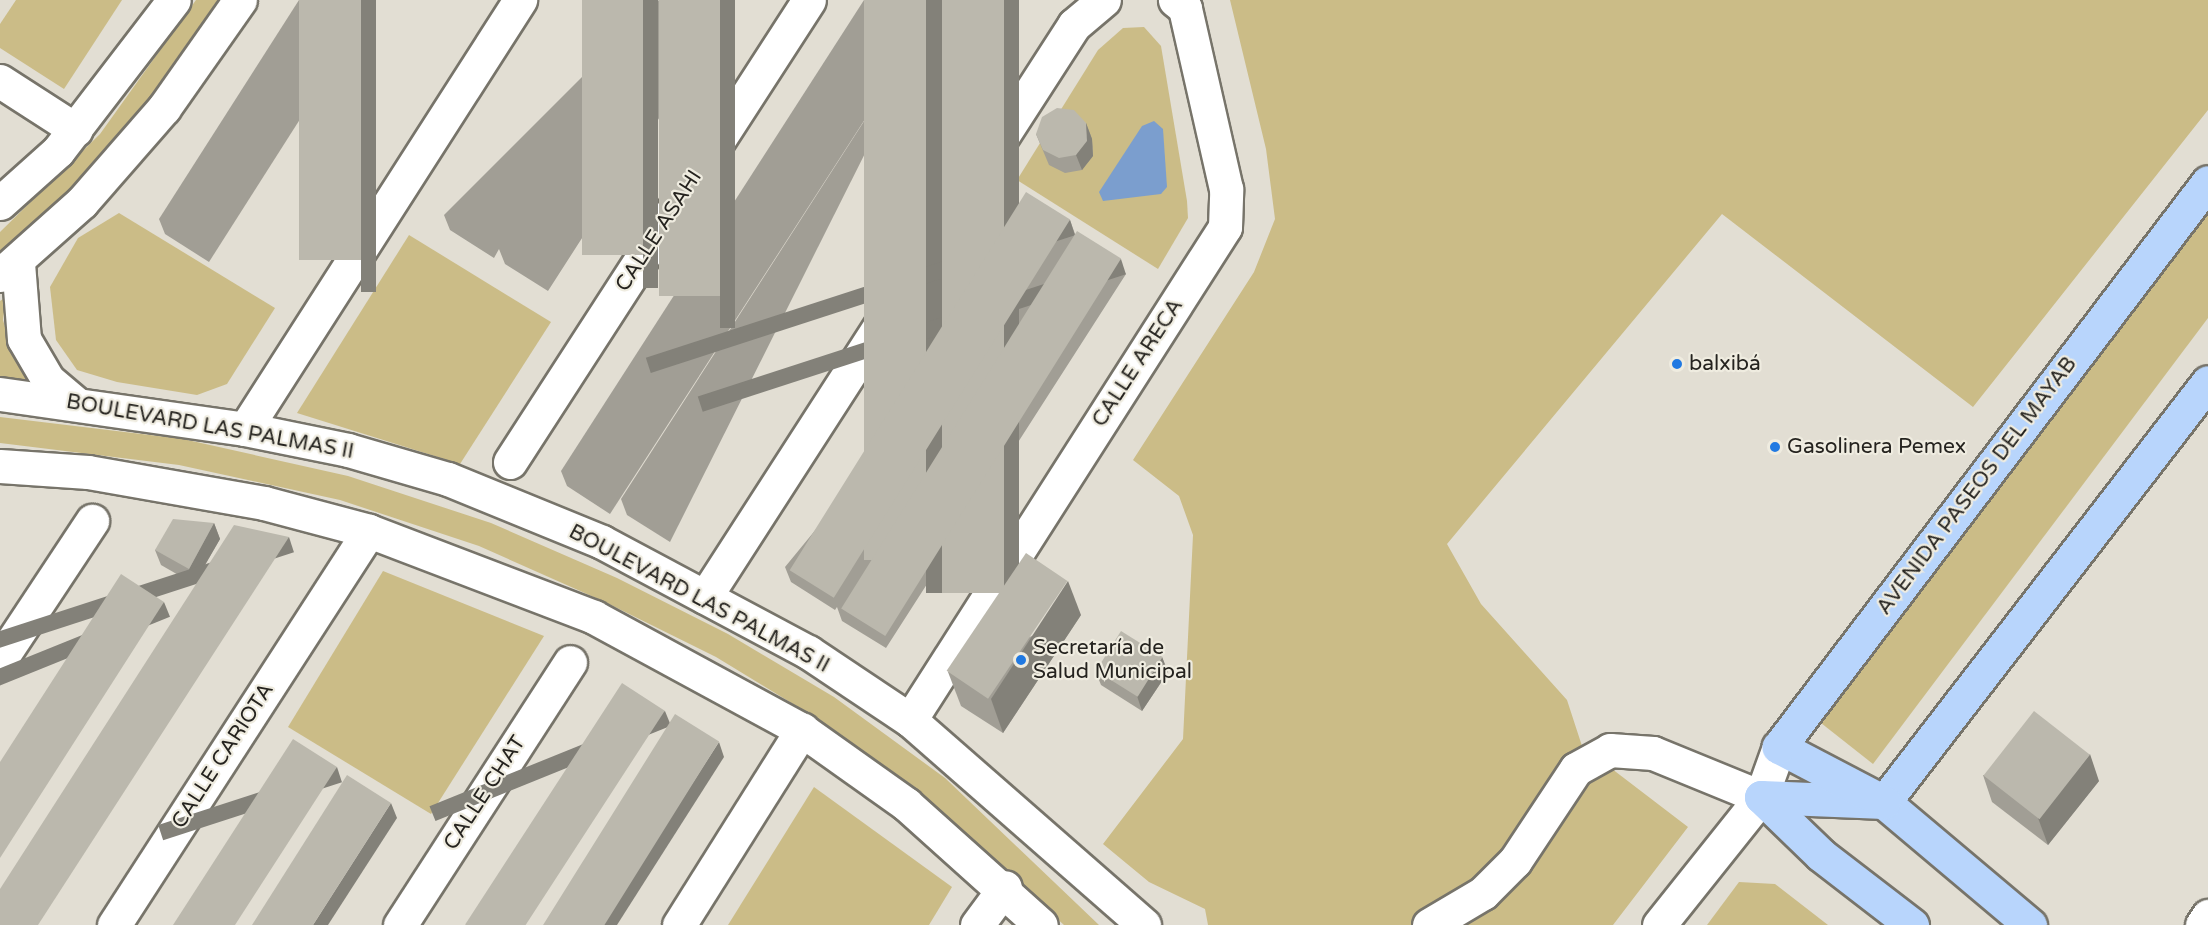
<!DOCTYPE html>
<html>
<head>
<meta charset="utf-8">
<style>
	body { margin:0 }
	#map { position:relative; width:2208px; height:925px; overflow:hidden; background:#e2ded3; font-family:"Varela Round",sans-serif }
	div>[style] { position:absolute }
	.green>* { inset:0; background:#cbbc87 }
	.water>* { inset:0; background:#7b9ece }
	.roads { filter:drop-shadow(2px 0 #77746a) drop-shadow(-2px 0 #77746a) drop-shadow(0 2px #77746a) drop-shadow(0 -2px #77746a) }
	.minor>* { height:33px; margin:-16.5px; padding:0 16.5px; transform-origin:16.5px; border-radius:16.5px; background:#fff }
	.major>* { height:33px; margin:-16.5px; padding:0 16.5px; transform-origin:16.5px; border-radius:16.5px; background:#b8d5fc }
	.wall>* { inset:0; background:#a19e95 }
	.shaded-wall>* { inset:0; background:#838179; transform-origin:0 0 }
	.building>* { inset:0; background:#bbb8ad; transform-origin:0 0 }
	.dots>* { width:16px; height:16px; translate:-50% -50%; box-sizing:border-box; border:3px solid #efece0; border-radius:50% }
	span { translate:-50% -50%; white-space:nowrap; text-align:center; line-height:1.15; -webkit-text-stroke:4.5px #efece0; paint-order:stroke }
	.street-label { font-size:21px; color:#25231f }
	.poi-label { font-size:21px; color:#25231f }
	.left { translate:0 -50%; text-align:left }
</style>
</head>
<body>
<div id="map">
	<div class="green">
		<div style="clip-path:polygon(16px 0,122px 0,64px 89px,0 48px,0 24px)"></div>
		<div style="clip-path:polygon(196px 0,219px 0,147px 102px,61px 201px,0 254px,0 232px,100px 134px)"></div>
		<div style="clip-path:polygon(1230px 0,2208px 0,2208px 110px,1973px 407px,1722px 214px,1447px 544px,1481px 604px,1567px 700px,1582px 746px,1688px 827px,1613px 925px,1208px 925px,1205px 909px,1149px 882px,1103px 844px,1183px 739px,1193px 535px,1179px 496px,1133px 460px,1254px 272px,1275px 219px,1266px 149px)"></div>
		<div style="clip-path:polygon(1144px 27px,1161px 46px,1187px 201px,1188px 218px,1158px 269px,1017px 180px,1098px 50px,1123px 28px)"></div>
		<div style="clip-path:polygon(2208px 212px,2208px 318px,1873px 764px,1821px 723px)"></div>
		<div style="clip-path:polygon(119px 213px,275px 308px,227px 384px,197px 395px,117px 382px,77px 370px,56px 340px,50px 287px,78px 238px)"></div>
		<div style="clip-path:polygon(409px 235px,551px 322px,460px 464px,297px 413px)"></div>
		<div style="clip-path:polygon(6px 297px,3px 320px,14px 358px,30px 380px,0 379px,0 301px)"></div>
		<div style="clip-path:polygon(0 417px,183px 439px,348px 476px,491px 523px,617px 578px,728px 634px,834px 697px,945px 778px,1099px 925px,1064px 925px,930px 803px,821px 721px,716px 657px,605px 602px,479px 546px,340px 500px,179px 465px,0 443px)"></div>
		<div style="clip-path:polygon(383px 571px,544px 636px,431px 814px,288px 727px)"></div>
		<div style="clip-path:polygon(814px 787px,952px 887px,929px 925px,728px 925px)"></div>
		<div style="clip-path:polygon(1739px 882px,1775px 884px,1828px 925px,1707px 925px)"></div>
	</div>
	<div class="water">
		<div style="clip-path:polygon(1154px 121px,1163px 129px,1167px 187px,1161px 194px,1103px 201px,1099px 192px,1142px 126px)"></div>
	</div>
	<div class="roads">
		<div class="minor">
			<div style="left:0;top:81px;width:90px;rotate:32.8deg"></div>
			<div style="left:0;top:203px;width:78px;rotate:-41.9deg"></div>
			<div style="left:58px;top:151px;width:190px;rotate:-52.5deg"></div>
			<div style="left:18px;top:263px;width:76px;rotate:85.5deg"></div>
			<div style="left:24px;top:339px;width:48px;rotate:59.7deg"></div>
			<div style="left:48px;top:380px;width:34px;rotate:40deg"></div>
			<div style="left:0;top:275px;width:110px;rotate:-41.7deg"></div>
			<div style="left:82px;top:202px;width:125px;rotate:-48.9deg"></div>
			<div style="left:164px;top:108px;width:132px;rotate:-54.9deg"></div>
			<div style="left:0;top:394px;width:247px;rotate:8.1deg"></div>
			<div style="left:245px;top:429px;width:105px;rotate:11.5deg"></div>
			<div style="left:348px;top:450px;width:104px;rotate:16.2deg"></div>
			<div style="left:448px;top:479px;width:166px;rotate:22.2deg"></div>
			<div style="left:602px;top:542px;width:234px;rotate:28.1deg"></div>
			<div style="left:808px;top:652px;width:123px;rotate:33.7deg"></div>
			<div style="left:910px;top:720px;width:311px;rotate:41.2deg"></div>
			<div style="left:245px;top:429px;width:510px;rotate:-57.34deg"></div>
			<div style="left:510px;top:462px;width:550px;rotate:-57.09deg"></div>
			<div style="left:0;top:466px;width:88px;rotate:3.9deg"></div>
			<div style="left:88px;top:472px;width:179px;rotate:10deg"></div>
			<div style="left:264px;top:503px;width:109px;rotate:14.9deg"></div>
			<div style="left:369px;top:531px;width:241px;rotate:20.9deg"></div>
			<div style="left:594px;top:617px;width:237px;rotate:28.5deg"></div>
			<div style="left:802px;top:730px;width:128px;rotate:35.4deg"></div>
			<div style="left:906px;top:804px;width:181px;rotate:41.9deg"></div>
			<div style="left:705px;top:597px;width:681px;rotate:-57.17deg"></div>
			<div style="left:1074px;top:25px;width:39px;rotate:-40deg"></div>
			<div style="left:0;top:660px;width:167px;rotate:-56.5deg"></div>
			<div style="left:910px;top:720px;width:585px;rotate:-57.42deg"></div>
			<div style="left:1225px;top:227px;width:38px;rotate:-88deg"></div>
			<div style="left:1226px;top:189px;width:186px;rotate:-102.8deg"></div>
			<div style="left:1185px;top:8px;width:13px;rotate:-141deg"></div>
			<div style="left:114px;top:925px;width:469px;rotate:-57.1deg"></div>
			<div style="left:400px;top:925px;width:313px;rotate:-57.1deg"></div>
			<div style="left:679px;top:925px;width:231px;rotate:-57.8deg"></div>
			<div style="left:977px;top:925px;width:47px;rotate:-53.6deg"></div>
			<div style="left:1429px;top:925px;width:63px;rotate:-30.7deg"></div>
			<div style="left:1483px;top:893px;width:45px;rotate:-45deg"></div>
			<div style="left:1515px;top:861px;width:110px;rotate:-56.5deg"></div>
			<div style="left:1576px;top:769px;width:39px;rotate:-29deg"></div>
			<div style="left:1610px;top:750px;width:43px;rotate:4deg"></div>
			<div style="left:1653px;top:753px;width:117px;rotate:22.2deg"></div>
			<div style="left:1659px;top:925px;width:164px;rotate:-51.4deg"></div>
			<div style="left:1761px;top:797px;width:53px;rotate:-70.2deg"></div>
			<div style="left:2202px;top:925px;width:11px;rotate:-56deg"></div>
		</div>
		<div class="major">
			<div style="left:1761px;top:797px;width:123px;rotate:2.3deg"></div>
			<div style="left:1884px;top:802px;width:530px;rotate:-52.35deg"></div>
			<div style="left:1761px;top:797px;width:83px;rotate:44deg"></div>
			<div style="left:1821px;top:855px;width:115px;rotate:37.6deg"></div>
			<div style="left:2030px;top:925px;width:191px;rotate:-139.9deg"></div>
			<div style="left:1884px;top:802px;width:119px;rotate:-152.4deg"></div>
			<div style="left:1779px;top:747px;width:709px;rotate:-52.79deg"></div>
		</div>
	</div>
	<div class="wall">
		<div style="clip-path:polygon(299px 0,376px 0,209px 262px,165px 234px,159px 219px)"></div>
		<div style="clip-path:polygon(659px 0,735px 0,548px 291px,505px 264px,499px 249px,494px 258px,450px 230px,444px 215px)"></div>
		<div style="clip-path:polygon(864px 0,942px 0,610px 514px,567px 486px,561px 471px)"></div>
		<div style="clip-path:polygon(942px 0,670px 542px,627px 515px,621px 499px)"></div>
		<div style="clip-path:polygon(1086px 123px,1092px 139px,1093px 156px,1082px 170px,1065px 173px,1049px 165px,1036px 134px)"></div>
		<div style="clip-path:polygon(1070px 220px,1075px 234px,1126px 274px,886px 648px,842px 621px,837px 607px,835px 610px,791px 582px,785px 567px)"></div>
		<div style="clip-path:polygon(214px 523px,220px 539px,194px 584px,161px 565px,155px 550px)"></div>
		<div style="clip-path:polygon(1081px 615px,1003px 733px,961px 706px,948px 672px)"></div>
		<div style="clip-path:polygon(1162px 657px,1168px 672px,1142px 711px,1101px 685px,1095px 670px)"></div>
		<div style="clip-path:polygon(1983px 775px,2099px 781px,2048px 845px,1992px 802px)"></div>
	</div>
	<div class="shaded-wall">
		<div style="left:361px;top:0;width:15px;height:292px"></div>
		<div style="left:643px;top:0;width:15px;height:288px"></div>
		<div style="left:720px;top:0;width:15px;height:328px"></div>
		<div style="left:926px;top:0;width:16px;height:593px"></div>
		<div style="left:1004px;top:0;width:15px;height:627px"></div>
		<div style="clip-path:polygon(1086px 123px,1092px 139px,1093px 156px,1082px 170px,1076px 155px)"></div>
		<div style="left:1070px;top:220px;width:16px;height:446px;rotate:72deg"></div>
		<div style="left:1121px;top:259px;width:16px;height:445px;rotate:72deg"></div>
		<div style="clip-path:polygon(214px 523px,220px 539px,194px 584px,189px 569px)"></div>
		<div style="left:289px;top:537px;width:16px;height:462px;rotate:72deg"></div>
		<div style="clip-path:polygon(1068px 581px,1081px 615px,1003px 733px,991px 699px)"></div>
		<div style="left:164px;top:602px;width:16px;height:304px;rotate:68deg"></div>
		<div style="clip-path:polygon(1162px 657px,1168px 672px,1142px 711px,1137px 696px)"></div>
		<div style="left:665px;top:711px;width:16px;height:254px;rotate:68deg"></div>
		<div style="clip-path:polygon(719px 742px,724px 757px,617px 925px,601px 925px)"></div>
		<div style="clip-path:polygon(2090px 754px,2099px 781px,2048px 845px,2038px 818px)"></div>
		<div style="left:337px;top:767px;width:16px;height:188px;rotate:72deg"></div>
		<div style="clip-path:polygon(391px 803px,397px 818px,328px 925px,313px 925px)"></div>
	</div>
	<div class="building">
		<div style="left:299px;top:0;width:62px;height:260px"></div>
		<div style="left:582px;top:0;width:61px;height:255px"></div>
		<div style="left:659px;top:0;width:61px;height:296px"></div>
		<div style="left:864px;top:0;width:62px;height:560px"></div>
		<div style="left:942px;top:0;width:62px;height:593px"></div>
		<div style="clip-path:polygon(1057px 108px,1074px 110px,1086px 123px,1087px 141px,1076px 155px,1059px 158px,1043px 150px,1036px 134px,1042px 117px)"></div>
		<div style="left:1026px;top:192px;width:52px;height:446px;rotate:32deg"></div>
		<div style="left:1077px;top:231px;width:52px;height:445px;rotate:32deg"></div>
		<div style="clip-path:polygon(173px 519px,214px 523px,189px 569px,155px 550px)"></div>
		<div style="clip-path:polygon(234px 525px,289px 537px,38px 925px,0 925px,0 889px)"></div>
		<div style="left:1026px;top:553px;width:50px;height:142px;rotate:34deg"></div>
		<div style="clip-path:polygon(121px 574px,164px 602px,0 858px,0 762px)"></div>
		<div style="left:1121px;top:631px;width:49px;height:47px;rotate:32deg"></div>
		<div style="left:622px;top:683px;width:51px;height:288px;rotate:33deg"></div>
		<div style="left:2034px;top:711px;width:71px;height:82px;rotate:38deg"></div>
		<div style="left:675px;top:714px;width:52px;height:251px;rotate:32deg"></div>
		<div style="clip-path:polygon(293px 739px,337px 767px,235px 925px,173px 925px)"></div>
		<div style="clip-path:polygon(347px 775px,391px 803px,313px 925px,252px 925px)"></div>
	</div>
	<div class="dots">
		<div style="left:1677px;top:364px;background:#2079e2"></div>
		<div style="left:1775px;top:447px;background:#2079e2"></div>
		<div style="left:1021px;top:660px;background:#2079e2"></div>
	</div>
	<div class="street-label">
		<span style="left:659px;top:231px;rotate:-57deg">CALLE ASAHI</span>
		<span style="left:1138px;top:363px;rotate:-57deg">CALLE ARECA</span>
		<span style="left:210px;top:427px;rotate:10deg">BOULEVARD LAS PALMAS II</span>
		<span style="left:1977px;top:486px;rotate:-53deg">AVENIDA PASEOS DEL MAYAB</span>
		<span style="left:699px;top:599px;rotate:28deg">BOULEVARD LAS PALMAS II</span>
		<span style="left:223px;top:756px;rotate:-57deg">CALLE CARIOTA</span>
		<span style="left:485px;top:793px;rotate:-57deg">CALLE CHAT</span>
	</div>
	<div class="poi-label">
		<span class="left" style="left:1689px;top:364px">balxibá</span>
		<span class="left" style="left:1787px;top:447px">Gasolinera Pemex</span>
		<span class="left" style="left:1033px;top:660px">Secretaría de<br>Salud Municipal</span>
	</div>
</div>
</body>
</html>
